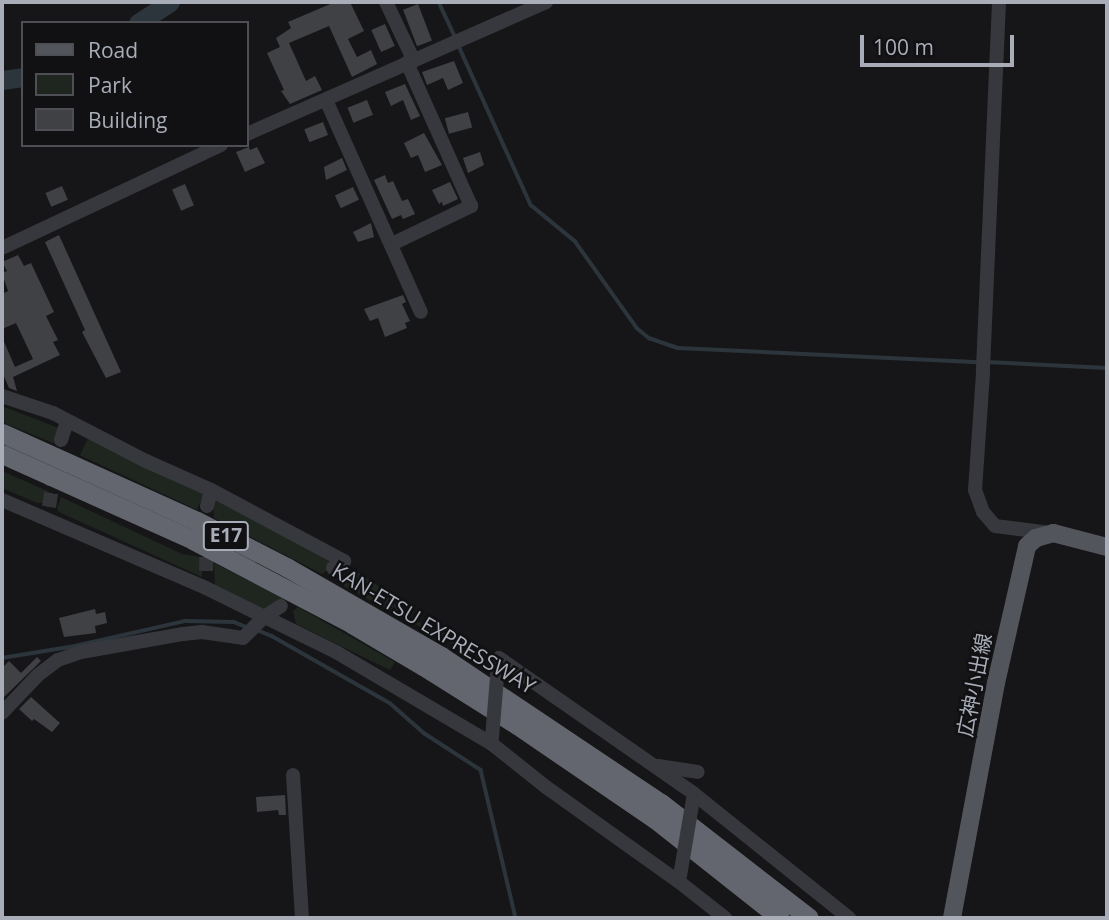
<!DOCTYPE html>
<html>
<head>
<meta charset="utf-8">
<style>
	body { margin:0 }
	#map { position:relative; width:1109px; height:920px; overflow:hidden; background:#161618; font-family:"Open Sans","Noto Sans JP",sans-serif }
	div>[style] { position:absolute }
	.green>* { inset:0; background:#1e261f; transform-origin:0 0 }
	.stream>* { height:3.5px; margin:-1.75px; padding:0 1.75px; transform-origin:1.75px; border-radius:1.75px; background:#2c353c }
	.river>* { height:19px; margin:-9.5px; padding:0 9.5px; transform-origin:9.5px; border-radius:9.5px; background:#2c353c }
	.building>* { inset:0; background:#404145; transform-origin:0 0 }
	.minor-tunnel>* { height:14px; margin-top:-7px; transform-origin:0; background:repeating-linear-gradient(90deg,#333438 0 14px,transparent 0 21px) }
	.minor>* { height:14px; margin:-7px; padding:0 7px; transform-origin:7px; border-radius:7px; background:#37383d }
	.major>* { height:18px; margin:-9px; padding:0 9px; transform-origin:9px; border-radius:9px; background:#53555c }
	.highway>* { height:19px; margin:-9.5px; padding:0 9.5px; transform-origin:9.5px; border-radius:9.5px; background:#63666e }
	.minor-bridge>* { height:14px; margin:-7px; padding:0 7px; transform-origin:7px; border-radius:7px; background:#37383d }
	span { translate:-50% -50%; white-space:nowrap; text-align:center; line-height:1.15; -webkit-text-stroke:5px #111113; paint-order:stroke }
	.shield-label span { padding:2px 5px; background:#111113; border:2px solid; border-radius:5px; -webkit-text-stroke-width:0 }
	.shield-label { font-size:19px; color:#a8adb8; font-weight:700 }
	.street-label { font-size:21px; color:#a8adb8 }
	.frame { position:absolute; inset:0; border:4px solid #a8adb8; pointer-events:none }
	.legend { position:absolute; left:21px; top:21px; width:228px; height:126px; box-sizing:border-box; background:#111113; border:2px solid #4d4f55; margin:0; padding:9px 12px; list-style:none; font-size:21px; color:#a8adb8 }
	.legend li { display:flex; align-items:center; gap:14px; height:35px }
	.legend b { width:35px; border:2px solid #4d4f55 }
	.scale { position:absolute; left:860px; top:35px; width:154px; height:32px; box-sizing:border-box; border:4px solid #a8adb8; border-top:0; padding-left:9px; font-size:21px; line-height:24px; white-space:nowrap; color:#a8adb8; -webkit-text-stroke:5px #111113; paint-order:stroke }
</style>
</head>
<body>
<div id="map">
	<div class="green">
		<div style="clip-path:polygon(2px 406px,61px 429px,58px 445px,2px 422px)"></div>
		<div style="left:88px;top:438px;width:129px;height:19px;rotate:25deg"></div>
		<div style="clip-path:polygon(2px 471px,50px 492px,48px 503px,37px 503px,2px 488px)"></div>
		<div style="clip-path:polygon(61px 497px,182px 554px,202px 557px,202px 577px,59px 512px,57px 509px)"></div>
		<div style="clip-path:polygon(213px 499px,330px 558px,332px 567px,322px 574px,214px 518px)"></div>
		<div style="clip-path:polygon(214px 563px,285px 599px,265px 609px,215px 585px)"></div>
		<div style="clip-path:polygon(357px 572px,376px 584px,408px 618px,473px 644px,485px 657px,484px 661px,338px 583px)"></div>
		<div style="clip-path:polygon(298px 607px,395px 662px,390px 670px,296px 624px,293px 611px)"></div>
	</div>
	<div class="stream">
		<div style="left:439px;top:2px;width:38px;rotate:65deg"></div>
		<div style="left:458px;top:44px;width:177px;rotate:65.6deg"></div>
		<div style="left:531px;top:205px;width:57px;rotate:39.3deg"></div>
		<div style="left:575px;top:241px;width:107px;rotate:54.5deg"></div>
		<div style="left:637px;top:328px;width:16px;rotate:40deg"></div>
		<div style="left:649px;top:338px;width:31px;rotate:19deg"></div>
		<div style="left:678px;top:348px;width:301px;rotate:2.7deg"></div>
		<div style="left:987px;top:362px;width:120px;rotate:2.9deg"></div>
		<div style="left:257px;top:630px;width:16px;rotate:22deg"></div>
		<div style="left:272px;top:636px;width:136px;rotate:29.6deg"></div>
		<div style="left:390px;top:703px;width:45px;rotate:41.4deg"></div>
		<div style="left:424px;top:733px;width:68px;rotate:33deg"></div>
		<div style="left:481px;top:770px;width:152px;rotate:76.7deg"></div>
		<div style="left:2px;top:658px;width:74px;rotate:-9.3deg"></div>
		<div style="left:75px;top:646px;width:113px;rotate:-12.8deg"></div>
		<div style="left:185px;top:621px;width:49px;rotate:1.2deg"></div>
		<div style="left:234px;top:622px;width:16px;rotate:22deg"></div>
	</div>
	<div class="river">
		<div style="left:138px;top:23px;width:38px;rotate:-33deg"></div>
		<div style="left:2px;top:80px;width:21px;rotate:-8deg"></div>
	</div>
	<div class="building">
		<div style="clip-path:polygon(335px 2px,350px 2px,364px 31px,348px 39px,357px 57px,371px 50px,377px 64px,352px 77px,329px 26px,289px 43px,306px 81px,315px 76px,322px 90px,290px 104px,281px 91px,284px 90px,267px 53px,280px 47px,276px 38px,291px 28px,288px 22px)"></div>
		<div style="left:418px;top:4px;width:39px;height:16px;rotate:69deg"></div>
		<div style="left:385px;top:24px;width:24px;height:15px;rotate:66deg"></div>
		<div style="clip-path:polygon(454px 61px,463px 83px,448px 90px,443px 78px,427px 85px,422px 72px)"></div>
		<div style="clip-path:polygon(405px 84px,420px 116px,411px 120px,403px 100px,391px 106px,385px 92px)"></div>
		<div style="left:367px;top:100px;width:16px;height:21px;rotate:68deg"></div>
		<div style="left:468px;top:112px;width:16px;height:24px;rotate:75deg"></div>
		<div style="left:323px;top:122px;width:14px;height:20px;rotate:69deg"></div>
		<div style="clip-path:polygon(424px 133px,442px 165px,425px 172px,418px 155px,411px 158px,404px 143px)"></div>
		<div style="clip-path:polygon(249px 147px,250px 150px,257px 147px,265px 163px,245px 172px,236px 152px)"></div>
		<div style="clip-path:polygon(480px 152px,484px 165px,468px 173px,463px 158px)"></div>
		<div style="clip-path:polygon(342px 158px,347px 170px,326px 180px,324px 167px)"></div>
		<div style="clip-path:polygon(385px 175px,388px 183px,393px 181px,402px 201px,408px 199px,415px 214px,403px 219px,401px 215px,392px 219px,374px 180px)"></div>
		<div style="clip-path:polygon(450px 182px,458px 199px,443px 206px,442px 202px,439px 204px,432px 190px)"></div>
		<div style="left:185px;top:184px;width:23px;height:14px;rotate:67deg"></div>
		<div style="left:62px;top:186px;width:15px;height:18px;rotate:67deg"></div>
		<div style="left:353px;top:187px;width:14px;height:20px;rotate:65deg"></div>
		<div style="clip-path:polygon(371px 223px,374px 237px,358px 242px,353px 232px)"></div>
		<div style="clip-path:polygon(59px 235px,121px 372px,106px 378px,82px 332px,85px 330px,45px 242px)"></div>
		<div style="clip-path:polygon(18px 255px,24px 266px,31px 263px,54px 312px,46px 316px,58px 340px,53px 342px,60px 355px,13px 377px,17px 391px,9px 388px,2px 372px,2px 337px,15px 367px,33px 359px,16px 323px,2px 329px,2px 294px,8px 291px,2px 273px,7px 271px,2px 262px)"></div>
		<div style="clip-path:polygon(403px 295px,406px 302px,402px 304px,410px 321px,405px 323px,407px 328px,385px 337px,378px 318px,370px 321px,364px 309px)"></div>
		<div style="clip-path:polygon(95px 609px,96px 614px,105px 612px,107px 623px,95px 626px,96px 633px,64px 637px,59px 618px)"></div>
		<div style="clip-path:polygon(37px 657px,41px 661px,2px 699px,2px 668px,9px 661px,21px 673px)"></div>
		<div style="clip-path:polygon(31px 697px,60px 723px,52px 732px,34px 719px,32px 721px,19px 709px)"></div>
		<div style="clip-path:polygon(285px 795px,286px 815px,279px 815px,278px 810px,257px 812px,256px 797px)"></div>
	</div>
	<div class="minor-tunnel">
		<div style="left:49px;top:507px;width:36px;rotate:-81deg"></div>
		<div style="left:206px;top:571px;width:32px;rotate:-88deg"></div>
	</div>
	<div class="minor">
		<div style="left:386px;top:2px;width:65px;rotate:64.6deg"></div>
		<div style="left:999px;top:2px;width:371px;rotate:92.5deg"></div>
		<div style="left:983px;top:373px;width:117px;rotate:93.9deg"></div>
		<div style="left:975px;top:490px;width:23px;rotate:70deg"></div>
		<div style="left:983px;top:512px;width:18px;rotate:49deg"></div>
		<div style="left:995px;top:526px;width:56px;rotate:7.1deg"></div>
		<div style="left:326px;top:100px;width:232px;rotate:65.9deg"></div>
		<div style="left:247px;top:134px;width:327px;rotate:-23.8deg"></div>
		<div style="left:392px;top:244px;width:88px;rotate:-25.7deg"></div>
		<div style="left:471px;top:206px;width:157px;rotate:-114.1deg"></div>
		<div style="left:2px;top:248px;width:242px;rotate:-25.2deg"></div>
		<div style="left:2px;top:396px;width:54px;rotate:18.4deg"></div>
		<div style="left:53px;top:413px;width:105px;rotate:27.3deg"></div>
		<div style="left:146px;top:461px;width:71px;rotate:24deg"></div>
		<div style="left:211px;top:490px;width:151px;rotate:28.1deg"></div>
		<div style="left:344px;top:561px;width:13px;rotate:148deg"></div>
		<div style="left:61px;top:440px;width:20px;rotate:-72deg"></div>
		<div style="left:2px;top:500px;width:222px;rotate:23.3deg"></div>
		<div style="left:206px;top:588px;width:145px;rotate:26.2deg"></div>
		<div style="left:336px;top:652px;width:181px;rotate:30.5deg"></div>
		<div style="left:492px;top:744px;width:69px;rotate:38.5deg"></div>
		<div style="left:546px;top:787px;width:162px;rotate:35.5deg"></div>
		<div style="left:678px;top:881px;width:60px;rotate:38.2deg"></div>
		<div style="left:207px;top:506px;width:16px;rotate:-76deg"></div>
		<div style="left:498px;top:665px;width:7px;rotate:-82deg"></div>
		<div style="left:499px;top:658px;width:236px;rotate:34.8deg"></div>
		<div style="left:693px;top:793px;width:200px;rotate:38.7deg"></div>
		<div style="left:2px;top:713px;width:52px;rotate:-46.5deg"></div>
		<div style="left:38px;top:675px;width:25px;rotate:-37deg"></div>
		<div style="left:58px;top:660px;width:24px;rotate:-19deg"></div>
		<div style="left:81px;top:652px;width:104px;rotate:-10deg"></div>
		<div style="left:183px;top:634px;width:19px;rotate:-6deg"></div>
		<div style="left:202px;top:632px;width:41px;rotate:8.3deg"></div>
		<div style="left:243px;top:638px;width:30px;rotate:-45deg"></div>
		<div style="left:264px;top:617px;width:20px;rotate:-33deg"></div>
		<div style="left:658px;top:766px;width:40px;rotate:8.5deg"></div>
		<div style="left:293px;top:775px;width:143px;rotate:86.4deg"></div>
	</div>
	<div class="major">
		<div style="left:952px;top:918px;width:239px;rotate:-79.4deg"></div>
		<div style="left:996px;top:683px;width:140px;rotate:-77.2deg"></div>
		<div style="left:1027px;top:546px;width:12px;rotate:-42deg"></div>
		<div style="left:1036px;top:538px;width:18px;rotate:-16deg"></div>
		<div style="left:1053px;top:533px;width:56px;rotate:14.5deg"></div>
	</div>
	<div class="highway">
		<div style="left:2px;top:433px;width:214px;rotate:24.3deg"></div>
		<div style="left:197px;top:521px;width:102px;rotate:27.3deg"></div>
		<div style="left:288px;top:568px;width:177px;rotate:29.9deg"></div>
		<div style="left:441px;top:656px;width:265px;rotate:33.8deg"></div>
		<div style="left:661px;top:803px;width:187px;rotate:37.8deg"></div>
		<div style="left:2px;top:454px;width:209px;rotate:24.2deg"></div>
		<div style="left:193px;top:540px;width:180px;rotate:27.8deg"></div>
		<div style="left:352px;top:624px;width:82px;rotate:30.6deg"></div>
		<div style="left:423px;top:666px;width:111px;rotate:32.1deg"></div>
		<div style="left:517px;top:725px;width:167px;rotate:34.3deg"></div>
		<div style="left:655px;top:819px;width:159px;rotate:38.4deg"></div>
	</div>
	<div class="minor-bridge">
		<div style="left:492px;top:738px;width:73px;rotate:-85.3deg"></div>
		<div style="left:680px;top:876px;width:78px;rotate:-80.4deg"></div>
	</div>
	<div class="shield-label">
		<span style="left:226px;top:536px">E17</span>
	</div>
	<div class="street-label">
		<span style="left:434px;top:628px;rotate:31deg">KAN-ETSU EXPRESSWAY</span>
		<span style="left:974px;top:685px;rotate:-79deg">広神小出線</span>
	</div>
	<div class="frame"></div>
	<ul class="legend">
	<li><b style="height:9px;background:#53555c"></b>Road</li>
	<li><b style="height:19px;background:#1e261f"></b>Park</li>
	<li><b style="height:19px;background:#404145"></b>Building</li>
	</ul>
	<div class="scale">100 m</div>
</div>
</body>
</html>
